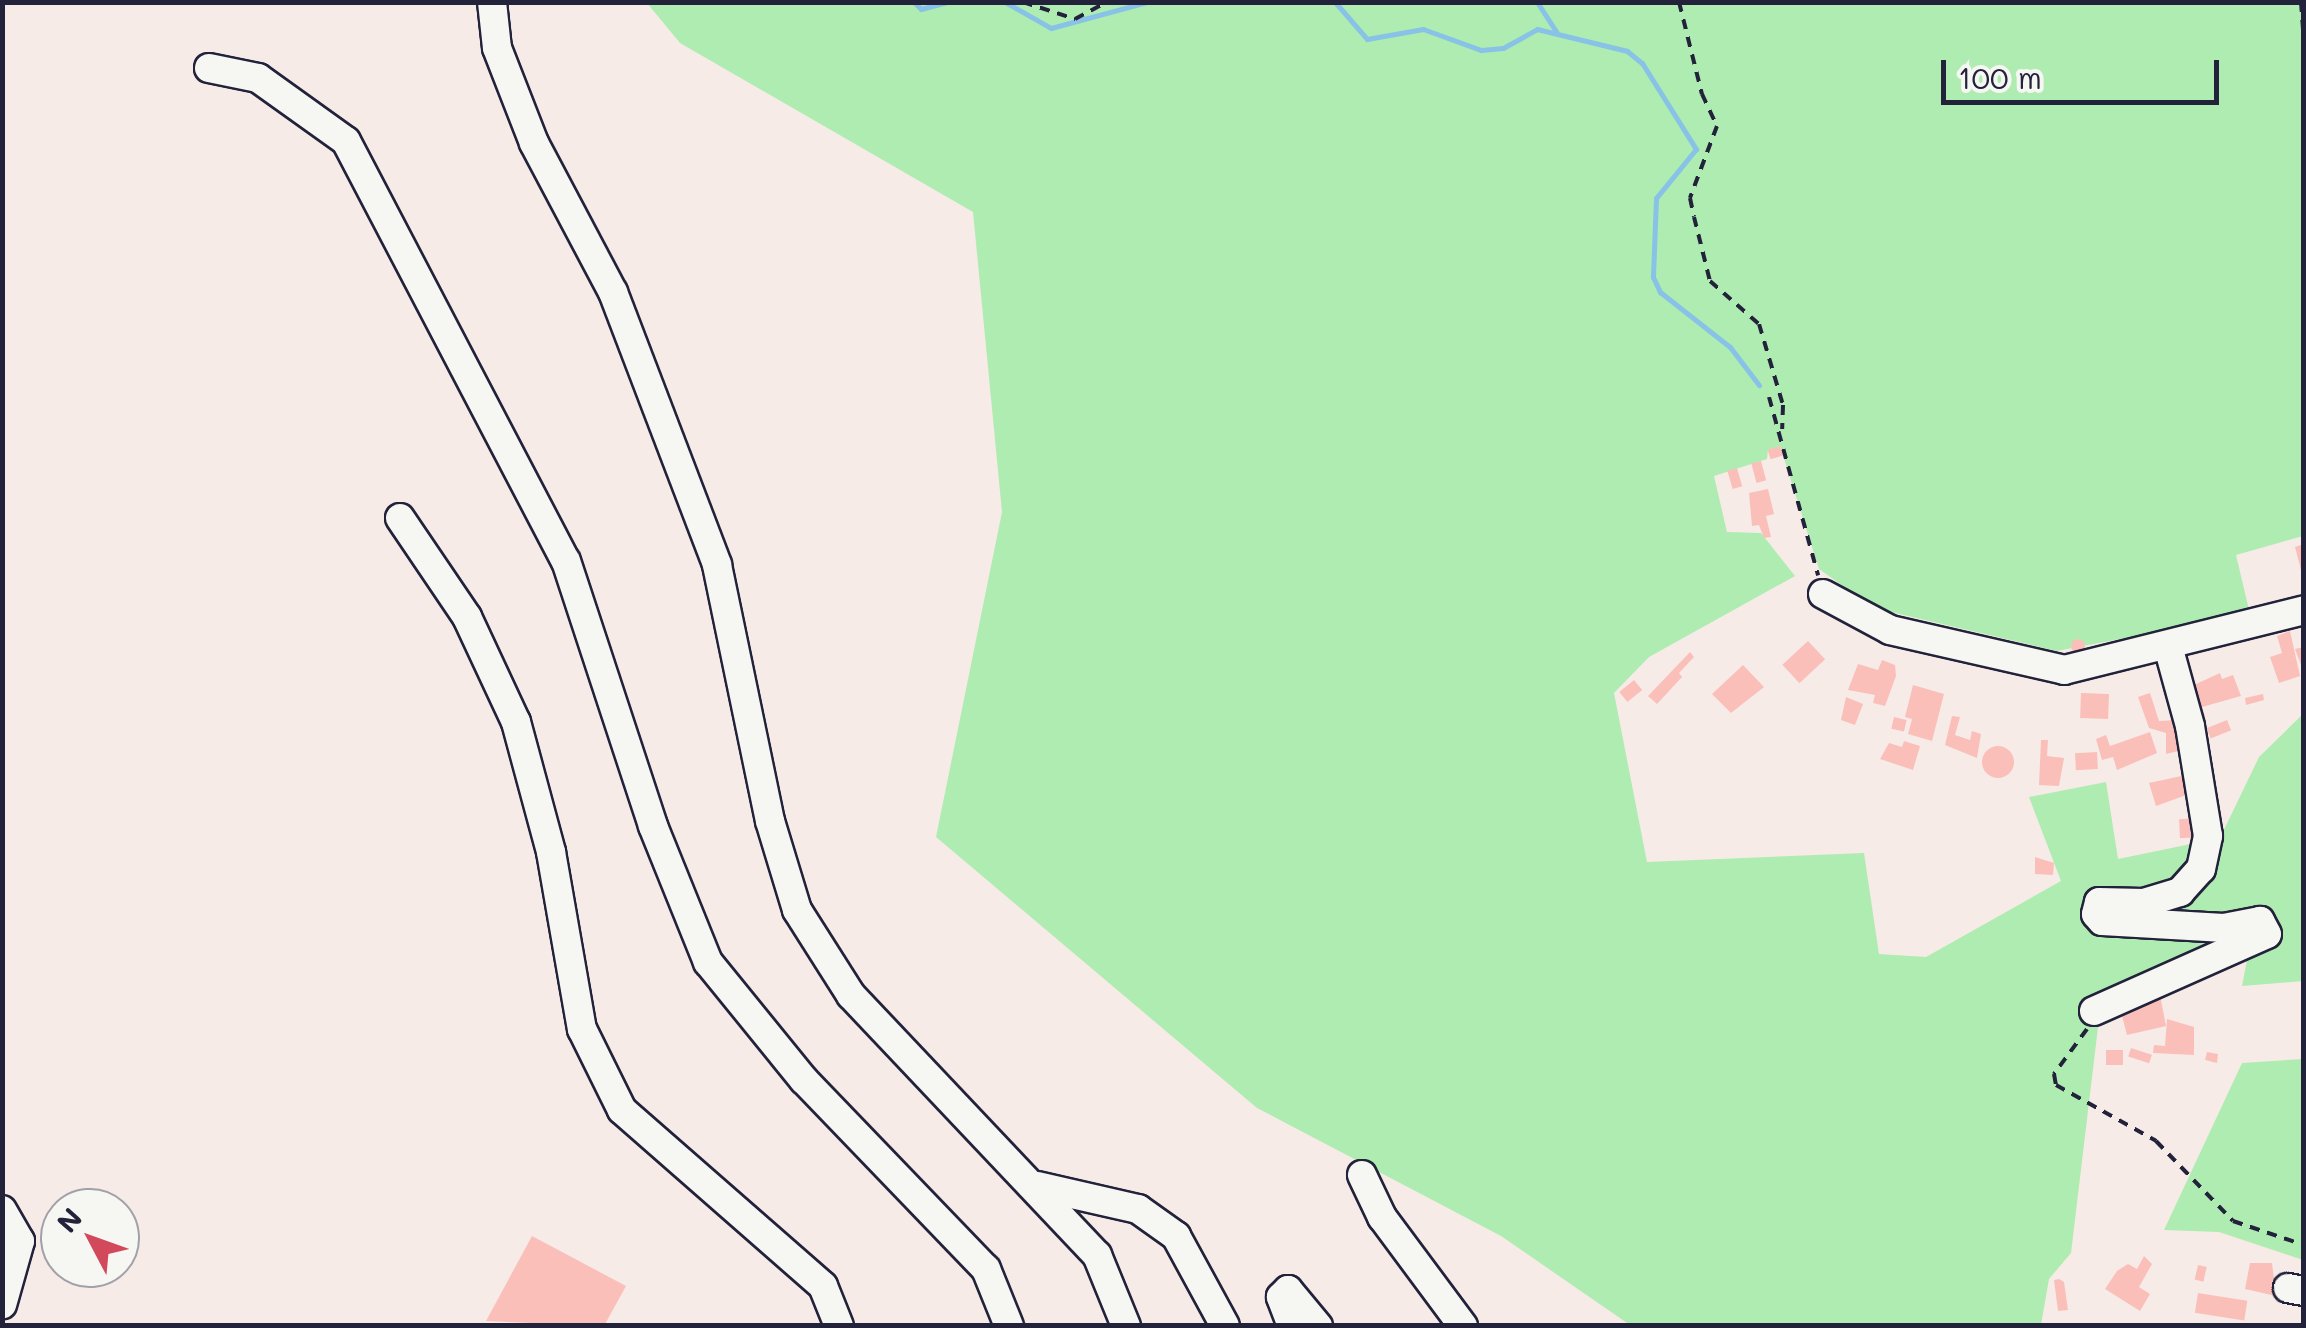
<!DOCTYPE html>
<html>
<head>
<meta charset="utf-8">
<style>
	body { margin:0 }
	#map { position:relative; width:2306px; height:1328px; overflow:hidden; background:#f7ebe7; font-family:Mali,sans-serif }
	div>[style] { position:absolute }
	.green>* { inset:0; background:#afecb2 }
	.stream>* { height:5px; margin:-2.5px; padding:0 2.5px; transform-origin:2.5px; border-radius:2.5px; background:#88c2e7 }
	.building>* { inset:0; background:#fbbfba; transform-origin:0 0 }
	.round { border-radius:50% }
	.path>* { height:4px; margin-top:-2px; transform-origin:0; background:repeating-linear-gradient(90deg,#22223b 0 10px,transparent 0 18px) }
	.roads { filter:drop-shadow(2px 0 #22223b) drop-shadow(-2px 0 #22223b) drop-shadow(0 2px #22223b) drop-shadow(0 -2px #22223b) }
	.minor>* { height:28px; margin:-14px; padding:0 14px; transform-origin:14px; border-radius:14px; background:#f6f6f2 }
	span { translate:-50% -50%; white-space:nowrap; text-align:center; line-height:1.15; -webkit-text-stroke:8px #f6f6f2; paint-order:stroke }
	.frame { position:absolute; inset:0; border:5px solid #22223b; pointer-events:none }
	.north { position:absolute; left:40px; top:1188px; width:100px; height:100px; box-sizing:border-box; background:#f6f6f2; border:2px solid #a1a1a9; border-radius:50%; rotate:311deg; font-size:28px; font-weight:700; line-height:40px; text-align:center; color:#22223b }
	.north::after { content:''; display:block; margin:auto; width:35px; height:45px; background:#d1495b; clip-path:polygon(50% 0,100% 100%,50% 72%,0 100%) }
	.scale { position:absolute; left:1941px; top:60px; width:278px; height:45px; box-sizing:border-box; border:5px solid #22223b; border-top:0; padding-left:12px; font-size:30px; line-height:35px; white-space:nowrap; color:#22223b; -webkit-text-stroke:8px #f6f6f2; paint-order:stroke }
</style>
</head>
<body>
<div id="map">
	<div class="green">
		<div style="clip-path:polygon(647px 3px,2303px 3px,2303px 536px,2236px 555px,2250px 614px,2057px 651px,1874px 608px,1819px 569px,1780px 446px,1768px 450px,1767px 459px,1714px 476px,1727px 532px,1761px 533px,1795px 576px,1649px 657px,1614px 693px,1647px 862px,1864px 853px,1879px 954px,1926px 957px,2061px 881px,2029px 797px,2106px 782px,2118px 859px,2220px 838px,2259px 757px,2303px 714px,2303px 981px,2242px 986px,2251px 939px,2099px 1019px,2071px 1253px,2049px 1279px,2041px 1325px,1630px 1325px,1501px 1236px,1257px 1108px,936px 837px,1002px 512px,973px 212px,680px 43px)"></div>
		<div style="clip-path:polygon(2303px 1059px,2303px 1260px,2219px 1232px,2164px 1230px,2242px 1063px)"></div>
	</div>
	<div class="stream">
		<div style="left:914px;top:2px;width:10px;rotate:45deg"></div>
		<div style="left:921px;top:9px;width:27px;rotate:-15deg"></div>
		<div style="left:1005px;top:2px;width:53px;rotate:29.5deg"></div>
		<div style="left:1051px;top:28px;width:99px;rotate:-15.2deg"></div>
		<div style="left:1335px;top:2px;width:49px;rotate:49.1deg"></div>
		<div style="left:1367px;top:39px;width:57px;rotate:-10.1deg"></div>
		<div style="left:1423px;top:29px;width:62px;rotate:19.9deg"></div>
		<div style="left:1481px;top:50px;width:22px;rotate:-5deg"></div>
		<div style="left:1503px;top:48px;width:39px;rotate:-29deg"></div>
		<div style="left:1537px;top:29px;width:93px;rotate:13.7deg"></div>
		<div style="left:1627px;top:51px;width:19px;rotate:39deg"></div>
		<div style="left:1642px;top:63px;width:102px;rotate:57.9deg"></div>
		<div style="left:1696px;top:149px;width:63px;rotate:129.2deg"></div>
		<div style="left:1656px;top:198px;width:79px;rotate:92.2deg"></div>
		<div style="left:1653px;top:277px;width:17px;rotate:65deg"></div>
		<div style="left:1660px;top:292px;width:89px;rotate:38.2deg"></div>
		<div style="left:1730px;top:347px;width:48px;rotate:52.7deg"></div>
		<div style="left:1537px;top:2px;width:37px;rotate:57deg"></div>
	</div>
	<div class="building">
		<div style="left:1780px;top:446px;width:10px;height:13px;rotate:73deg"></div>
		<div style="left:1761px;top:461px;width:20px;height:10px;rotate:75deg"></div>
		<div style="left:1737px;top:468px;width:19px;height:10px;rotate:74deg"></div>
		<div style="clip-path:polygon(1768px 489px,1774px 514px,1766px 516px,1771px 537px,1764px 538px,1759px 525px,1752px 526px,1749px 493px)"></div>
		<div style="clip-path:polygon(2304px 544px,2304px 574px,2302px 574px,2295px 547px)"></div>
		<div style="clip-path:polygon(2290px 631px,2300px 676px,2279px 683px,2270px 657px,2282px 653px,2277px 636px)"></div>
		<div class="round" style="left:2071px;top:639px;width:14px;height:14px"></div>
		<div style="left:1808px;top:641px;width:25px;height:35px;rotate:47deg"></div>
		<div style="clip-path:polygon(2304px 647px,2304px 669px,2303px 670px,2295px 649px)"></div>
		<div style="clip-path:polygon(1690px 652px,1694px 657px,1679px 673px,1682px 677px,1657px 704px,1648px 696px)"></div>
		<div style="clip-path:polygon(1882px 660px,1895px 665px,1896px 676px,1885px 706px,1873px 703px,1875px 695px,1848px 690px,1858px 664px,1878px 670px)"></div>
		<div style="clip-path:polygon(1743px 665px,1764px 687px,1731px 713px,1712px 694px)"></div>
		<div style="clip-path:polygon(2220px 673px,2222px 679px,2233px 675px,2241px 696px,2202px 707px,2205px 716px,2194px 722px,2185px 689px)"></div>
		<div style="left:1634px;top:680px;width:13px;height:19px;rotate:51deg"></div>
		<div style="clip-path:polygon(1913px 685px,1944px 694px,1932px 741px,1908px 734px,1912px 719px,1905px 717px)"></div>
		<div style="left:2081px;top:693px;width:28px;height:25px;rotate:2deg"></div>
		<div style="clip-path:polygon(2150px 693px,2159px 721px,2179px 720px,2178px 742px,2190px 740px,2191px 748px,2166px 754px,2166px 733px,2149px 728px,2138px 697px)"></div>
		<div style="clip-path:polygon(2263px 694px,2264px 700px,2246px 705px,2245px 698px)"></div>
		<div style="clip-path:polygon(1846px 697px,1863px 704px,1855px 725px,1841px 720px)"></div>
		<div style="clip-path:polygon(1952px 716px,1960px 717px,1955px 735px,1970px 740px,1972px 731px,1981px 734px,1977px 758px,1945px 745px)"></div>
		<div style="left:1894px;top:717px;width:13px;height:12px;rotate:13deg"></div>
		<div style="left:2227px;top:720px;width:11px;height:22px;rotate:68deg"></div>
		<div style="clip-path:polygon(2150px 732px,2157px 753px,2117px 770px,2113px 757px,2102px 760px,2096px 739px,2106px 735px,2110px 746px)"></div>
		<div style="clip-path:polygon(2041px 740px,2048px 740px,2047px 756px,2064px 758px,2059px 786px,2039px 785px)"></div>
		<div style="clip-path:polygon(1904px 741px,1920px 746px,1913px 770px,1880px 759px,1889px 743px,1902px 747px)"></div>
		<div class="round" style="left:1982px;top:746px;width:32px;height:32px"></div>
		<div style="left:2097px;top:752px;width:17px;height:22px;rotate:87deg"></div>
		<div style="clip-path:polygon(2186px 775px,2192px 793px,2156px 806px,2149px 783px)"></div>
		<div style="left:2202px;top:818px;width:19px;height:23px;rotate:87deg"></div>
		<div style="clip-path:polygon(2035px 857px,2054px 863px,2053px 875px,2035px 874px)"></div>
		<div style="clip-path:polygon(2160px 995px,2166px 1026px,2127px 1035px,2121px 1012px)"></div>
		<div style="clip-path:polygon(2167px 1019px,2194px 1027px,2194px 1055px,2153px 1053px,2154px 1045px,2165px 1046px)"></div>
		<div style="left:2131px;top:1048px;width:22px;height:9px;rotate:18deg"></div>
		<div style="left:2106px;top:1050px;width:17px;height:15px"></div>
		<div style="clip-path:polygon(2207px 1052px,2218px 1054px,2217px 1063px,2205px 1060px)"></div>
		<div style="clip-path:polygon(532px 1236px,626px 1286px,604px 1326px,486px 1321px)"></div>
		<div style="clip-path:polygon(2144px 1256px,2152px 1264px,2139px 1287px,2150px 1294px,2140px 1311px,2105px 1289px,2117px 1271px,2128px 1264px,2137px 1269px)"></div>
		<div style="clip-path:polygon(2250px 1263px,2272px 1263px,2276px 1296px,2245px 1289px)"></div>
		<div style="left:2198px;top:1265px;width:9px;height:15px;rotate:13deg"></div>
		<div style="clip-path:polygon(2059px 1279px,2064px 1282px,2068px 1310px,2058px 1311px,2054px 1280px)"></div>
		<div style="left:2198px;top:1293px;width:50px;height:20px;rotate:9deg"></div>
	</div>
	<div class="path">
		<div style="left:1023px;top:2px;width:55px;rotate:18.1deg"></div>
		<div style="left:1075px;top:19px;width:36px;rotate:-28deg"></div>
		<div style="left:1679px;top:2px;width:95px;rotate:76deg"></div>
		<div style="left:1702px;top:94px;width:35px;rotate:65deg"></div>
		<div style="left:1717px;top:126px;width:77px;rotate:110.6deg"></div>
		<div style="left:1690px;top:198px;width:19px;rotate:78deg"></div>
		<div style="left:1694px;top:217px;width:66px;rotate:76deg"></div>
		<div style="left:1710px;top:281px;width:65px;rotate:41.3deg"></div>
		<div style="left:1759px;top:324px;width:84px;rotate:73.5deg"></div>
		<div style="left:1783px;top:405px;width:24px;rotate:92deg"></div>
		<div style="left:2301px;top:2px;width:41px;rotate:85.8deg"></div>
		<div style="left:1769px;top:397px;width:185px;rotate:74.6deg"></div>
		<div style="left:2087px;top:1029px;width:56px;rotate:126.3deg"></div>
		<div style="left:2054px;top:1074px;width:11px;rotate:80deg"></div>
		<div style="left:2056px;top:1085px;width:115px;rotate:29.2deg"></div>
		<div style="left:2156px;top:1141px;width:111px;rotate:46.1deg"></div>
		<div style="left:2233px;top:1221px;width:75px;rotate:18.7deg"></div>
	</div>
	<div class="roads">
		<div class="minor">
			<div style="left:492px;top:2px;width:46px;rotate:83.8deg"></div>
			<div style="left:497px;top:48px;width:102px;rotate:68.7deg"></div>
			<div style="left:534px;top:143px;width:169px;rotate:62.1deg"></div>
			<div style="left:613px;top:292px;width:292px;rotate:69.1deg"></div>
			<div style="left:717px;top:565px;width:261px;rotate:78.3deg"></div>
			<div style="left:770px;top:821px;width:93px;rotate:73.1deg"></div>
			<div style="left:797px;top:910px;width:101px;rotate:57.6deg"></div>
			<div style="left:851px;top:995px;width:358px;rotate:46.6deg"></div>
			<div style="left:1097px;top:1255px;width:77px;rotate:67.8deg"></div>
			<div style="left:209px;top:68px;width:50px;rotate:11.5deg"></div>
			<div style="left:258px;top:78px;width:108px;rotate:35.6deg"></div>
			<div style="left:346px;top:141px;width:474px;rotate:62.4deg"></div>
			<div style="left:566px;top:561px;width:279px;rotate:71.8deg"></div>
			<div style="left:653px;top:826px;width:147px;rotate:68deg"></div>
			<div style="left:708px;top:962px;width:152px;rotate:50.9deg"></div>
			<div style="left:804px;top:1080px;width:262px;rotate:46.1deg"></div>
			<div style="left:986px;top:1269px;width:61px;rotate:68deg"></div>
			<div style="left:400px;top:518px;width:120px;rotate:55.9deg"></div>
			<div style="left:467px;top:617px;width:116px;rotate:65deg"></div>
			<div style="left:516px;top:722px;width:135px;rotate:74.9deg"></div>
			<div style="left:551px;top:852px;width:180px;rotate:80.1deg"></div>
			<div style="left:582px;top:1029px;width:90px;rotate:63.7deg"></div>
			<div style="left:622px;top:1110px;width:267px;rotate:41.2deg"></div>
			<div style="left:823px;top:1286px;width:43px;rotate:68.2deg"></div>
			<div style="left:1823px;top:594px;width:76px;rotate:28.2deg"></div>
			<div style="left:1890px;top:630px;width:179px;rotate:12.9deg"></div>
			<div style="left:2064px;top:670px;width:247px;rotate:-14deg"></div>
			<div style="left:2094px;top:1011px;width:189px;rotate:-24deg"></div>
			<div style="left:2267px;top:934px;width:15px;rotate:-118deg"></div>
			<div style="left:2260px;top:921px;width:37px;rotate:169deg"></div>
			<div style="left:2224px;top:928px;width:122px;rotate:-176.7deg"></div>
			<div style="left:2102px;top:921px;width:9px;rotate:-131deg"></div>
			<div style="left:2096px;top:914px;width:12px;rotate:-76deg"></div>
			<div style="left:2099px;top:902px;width:45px;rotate:1.3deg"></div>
			<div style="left:2144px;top:903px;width:38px;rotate:-17deg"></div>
			<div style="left:2180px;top:892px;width:31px;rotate:-48deg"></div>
			<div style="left:2201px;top:869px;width:34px;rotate:-78deg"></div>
			<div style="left:2208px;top:836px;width:111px;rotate:-99.3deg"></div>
			<div style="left:2190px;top:726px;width:83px;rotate:-105.4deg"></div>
			<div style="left:1362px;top:1175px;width:47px;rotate:64.5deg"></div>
			<div style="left:1382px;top:1217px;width:136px;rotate:53.4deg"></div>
			<div style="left:1037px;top:1186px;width:104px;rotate:12.8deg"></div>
			<div style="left:1138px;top:1209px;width:47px;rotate:35.4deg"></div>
			<div style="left:1176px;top:1236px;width:102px;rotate:61.4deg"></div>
			<div style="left:2px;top:1210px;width:36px;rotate:60deg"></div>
			<div style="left:20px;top:1241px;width:66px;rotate:105.7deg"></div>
			<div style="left:2288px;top:1288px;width:16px;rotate:11deg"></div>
			<div style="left:1292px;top:1326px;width:31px;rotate:-111deg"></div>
			<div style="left:1281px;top:1297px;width:10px;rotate:-45deg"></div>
			<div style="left:1288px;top:1290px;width:47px;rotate:50.2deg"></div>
		</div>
	</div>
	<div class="frame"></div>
	<div class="north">N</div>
	<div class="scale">100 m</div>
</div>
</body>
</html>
